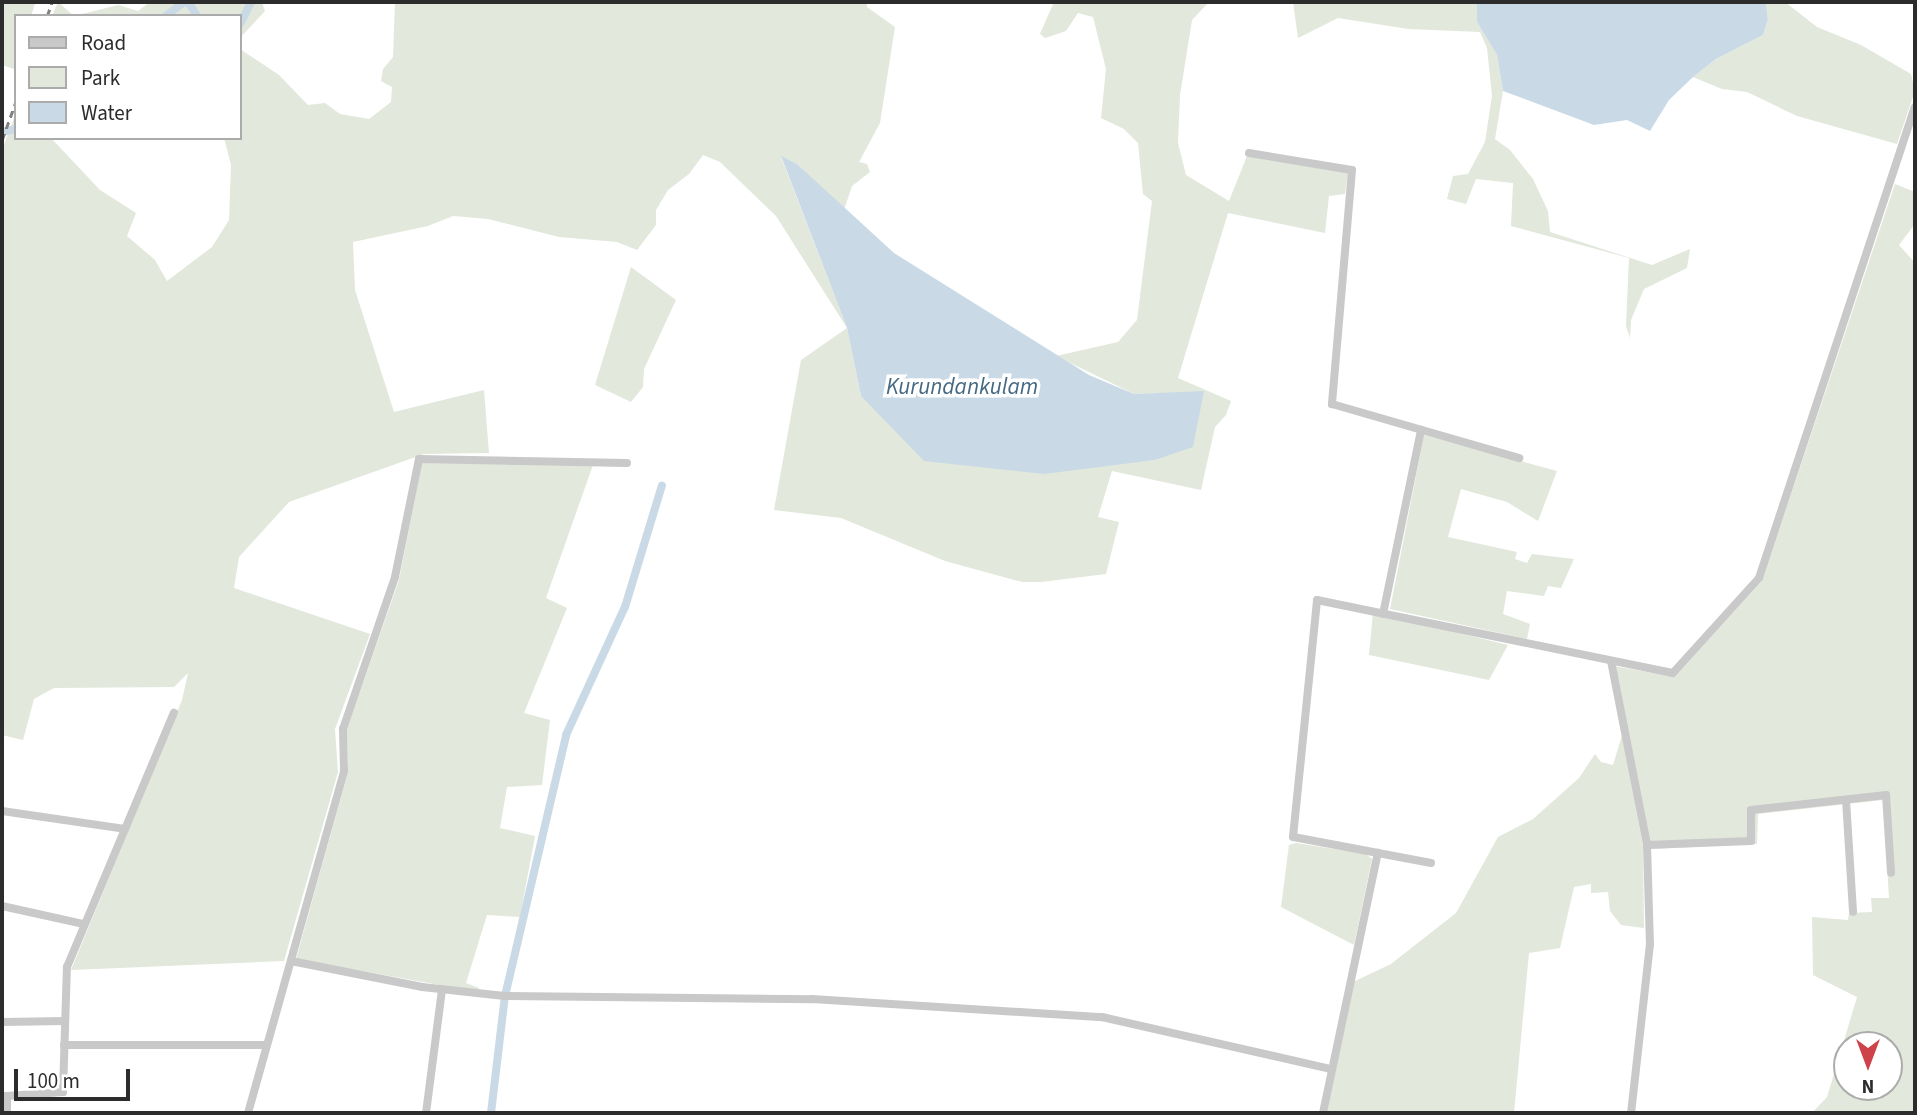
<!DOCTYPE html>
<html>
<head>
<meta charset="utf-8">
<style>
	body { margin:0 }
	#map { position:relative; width:1917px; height:1115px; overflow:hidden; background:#fff; font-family:"Source Sans 3",sans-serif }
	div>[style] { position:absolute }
	.green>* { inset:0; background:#e2e8db }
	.water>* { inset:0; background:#c9dae6 }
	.canal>* { height:8px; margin:-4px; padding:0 4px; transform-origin:4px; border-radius:4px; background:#c9dae6 }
	.street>* { height:8px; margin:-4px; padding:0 4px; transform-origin:4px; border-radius:4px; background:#c9c9c9 }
	.rail>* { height:2.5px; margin-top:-1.25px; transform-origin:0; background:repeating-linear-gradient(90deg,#818181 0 7px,transparent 0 12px) }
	span { translate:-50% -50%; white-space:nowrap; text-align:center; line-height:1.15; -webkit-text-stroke:7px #fff; paint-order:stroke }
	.water-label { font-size:23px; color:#456983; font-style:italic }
	.frame { position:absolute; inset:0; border:4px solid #2c2c2c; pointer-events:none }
	.legend { position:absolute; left:14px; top:14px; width:228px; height:126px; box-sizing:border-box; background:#fff; border:2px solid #ababab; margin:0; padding:9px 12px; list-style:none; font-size:21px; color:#2c2c2c }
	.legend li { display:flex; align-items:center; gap:14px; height:35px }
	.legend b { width:35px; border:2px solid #ababab }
	.north { position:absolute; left:1833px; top:1031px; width:70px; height:70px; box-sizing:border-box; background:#fff; border:2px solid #ababab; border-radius:50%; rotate:180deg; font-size:19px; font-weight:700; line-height:28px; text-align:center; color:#2c2c2c }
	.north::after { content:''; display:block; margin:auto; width:24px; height:32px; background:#ce4349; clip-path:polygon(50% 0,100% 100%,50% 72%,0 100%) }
	.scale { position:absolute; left:14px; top:1069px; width:116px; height:32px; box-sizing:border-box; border:4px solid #2c2c2c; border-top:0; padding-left:9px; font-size:21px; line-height:24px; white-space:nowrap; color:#2c2c2c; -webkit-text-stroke:5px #fff; paint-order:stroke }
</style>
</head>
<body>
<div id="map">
	<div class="green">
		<div style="clip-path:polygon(2px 2px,35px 4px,31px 16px,16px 16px,14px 69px,2px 65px)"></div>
		<div style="clip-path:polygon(58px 2px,74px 16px,118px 5px,138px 11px,150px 2px,262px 2px,265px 11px,240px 38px,240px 16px,52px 16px)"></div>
		<div style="clip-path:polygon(395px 2px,867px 2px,867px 7px,895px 27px,880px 123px,859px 162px,867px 164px,870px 172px,852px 186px,844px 210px,797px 164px,781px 157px,847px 328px,861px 396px,1106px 465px,1155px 460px,1204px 392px,1134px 394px,1056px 356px,1118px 342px,1137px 320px,1152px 201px,1143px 194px,1138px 143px,1124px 129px,1101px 118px,1106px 69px,1093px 17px,1078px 13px,1066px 31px,1045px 38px,1040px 34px,1054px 2px,1209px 2px,1192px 20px,1180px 95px,1178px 143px,1186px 175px,1229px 201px,1247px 156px,1348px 172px,1345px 194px,1329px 196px,1325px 233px,1228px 213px,1178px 378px,1231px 401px,1226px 415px,1215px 427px,1201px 490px,1112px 471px,1098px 517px,1119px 522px,1106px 574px,1041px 582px,1022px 582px,945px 561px,841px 518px,774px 510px,801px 360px,847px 328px,776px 216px,720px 162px,703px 155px,689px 174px,668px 190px,656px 210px,656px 225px,637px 250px,617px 242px,559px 237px,488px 219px,453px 216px,428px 226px,353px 242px,355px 290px,394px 412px,484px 390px,489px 453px,424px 454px,289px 502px,239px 557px,234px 588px,370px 634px,335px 729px,338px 772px,284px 961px,71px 970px,182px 700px,188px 673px,174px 687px,54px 688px,34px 699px,23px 740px,2px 735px,2px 150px,16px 113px,16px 138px,51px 138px,100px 190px,136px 213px,127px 236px,155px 260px,167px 281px,212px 247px,229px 220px,231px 165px,224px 138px,240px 138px,240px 49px,279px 75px,308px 105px,325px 103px,340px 114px,369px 119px,391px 102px,392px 87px,381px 81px,383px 69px,393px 57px)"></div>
		<div style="clip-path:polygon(1293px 2px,1477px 2px,1477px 22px,1497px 55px,1503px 91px,1495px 139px,1510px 150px,1533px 179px,1548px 211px,1550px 232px,1652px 265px,1690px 249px,1687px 268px,1644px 289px,1631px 320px,1630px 338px,1626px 326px,1629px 258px,1511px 226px,1513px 183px,1476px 179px,1466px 204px,1447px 199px,1453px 176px,1468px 174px,1485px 142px,1492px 96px,1487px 48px,1480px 32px,1408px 29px,1338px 18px,1298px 38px)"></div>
		<div style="clip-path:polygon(1766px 2px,1785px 2px,1817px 27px,1861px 45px,1911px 74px,1915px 91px,1897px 144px,1797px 116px,1747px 92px,1722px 89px,1693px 77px,1716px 59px,1763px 35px,1768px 20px)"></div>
		<div style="clip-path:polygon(evenodd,1895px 184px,1915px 192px,1915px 224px,1899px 245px,1915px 263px,1915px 1113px,1812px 1113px,1827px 1097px,1857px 997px,1813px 975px,1812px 917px,1848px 920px,1849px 913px,1872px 912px,1871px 898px,1889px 898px,1883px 800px,1758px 814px,1757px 844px,1650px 849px,1614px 666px,1675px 677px,1762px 581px,1895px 184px,1847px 1045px,1889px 1045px,1889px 1087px,1847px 1087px,1847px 1045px)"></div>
		<div style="clip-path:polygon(631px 267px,676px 300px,644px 369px,643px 387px,631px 402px,595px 385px)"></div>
		<div style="clip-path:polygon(1424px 435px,1557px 471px,1538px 521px,1507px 502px,1461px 489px,1448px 537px,1517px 552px,1515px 559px,1527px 563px,1532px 554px,1574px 559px,1561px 588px,1548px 586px,1544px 596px,1507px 591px,1503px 614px,1530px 624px,1527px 639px,1390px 609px)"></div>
		<div style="clip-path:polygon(422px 462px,593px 465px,546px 598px,567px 608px,524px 713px,550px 720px,542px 785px,507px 787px,500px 828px,535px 836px,520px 917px,487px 915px,466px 983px,479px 988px,478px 992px,296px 959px,348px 772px,347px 729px,399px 580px)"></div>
		<div style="clip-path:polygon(1373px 612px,1508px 645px,1489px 680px,1369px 655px)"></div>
		<div style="clip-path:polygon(1622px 735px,1643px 846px,1644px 928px,1621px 925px,1610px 911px,1608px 892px,1591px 893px,1591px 884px,1574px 887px,1560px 948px,1529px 953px,1514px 1113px,1327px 1113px,1353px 982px,1391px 964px,1456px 913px,1498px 837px,1533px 819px,1579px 778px,1595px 754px,1601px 762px,1613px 765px)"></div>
		<div style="clip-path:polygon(1296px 843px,1366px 854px,1372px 859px,1354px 945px,1281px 907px,1289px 845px)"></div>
	</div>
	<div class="water">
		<div style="clip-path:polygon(1477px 2px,1766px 2px,1768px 20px,1763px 35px,1716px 59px,1693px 77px,1669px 100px,1650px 131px,1627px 120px,1594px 125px,1503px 91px,1497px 55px,1477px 22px)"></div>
		<div style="clip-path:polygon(781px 156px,797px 164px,894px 253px,1089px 375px,1134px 394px,1204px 391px,1193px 447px,1155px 460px,1044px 474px,924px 461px,861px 396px,847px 328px)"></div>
	</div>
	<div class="canal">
		<div style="left:188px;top:2px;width:17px;rotate:57deg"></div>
		<div style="left:166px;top:16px;width:23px;rotate:-38deg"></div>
		<div style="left:240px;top:24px;width:25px;rotate:-63deg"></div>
		<div style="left:2px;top:132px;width:14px;rotate:-12deg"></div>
		<div style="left:491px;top:1113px;width:118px;rotate:-83.2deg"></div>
		<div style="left:505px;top:996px;width:268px;rotate:-76.8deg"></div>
		<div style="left:566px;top:735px;width:141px;rotate:-65.3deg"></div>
		<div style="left:625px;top:607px;width:127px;rotate:-73.1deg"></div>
	</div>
	<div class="street">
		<div style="left:1249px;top:153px;width:104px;rotate:9.4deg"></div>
		<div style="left:1352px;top:170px;width:235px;rotate:94.9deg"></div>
		<div style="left:1332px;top:404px;width:195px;rotate:16.1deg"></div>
		<div style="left:1383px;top:614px;width:188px;rotate:-78.3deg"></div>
		<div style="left:1611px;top:661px;width:187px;rotate:78.9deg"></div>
		<div style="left:1647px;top:845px;width:99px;rotate:88.3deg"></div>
		<div style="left:1650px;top:944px;width:170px;rotate:96.4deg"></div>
		<div style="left:1846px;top:800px;width:112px;rotate:86.4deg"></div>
		<div style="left:2px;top:811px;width:124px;rotate:8.3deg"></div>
		<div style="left:1647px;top:845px;width:104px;rotate:-2.2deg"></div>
		<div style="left:1751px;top:841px;width:31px;rotate:-90deg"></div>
		<div style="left:1751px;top:810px;width:136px;rotate:-6.3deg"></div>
		<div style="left:1886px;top:795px;width:78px;rotate:86.3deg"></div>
		<div style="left:1431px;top:863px;width:140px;rotate:-169.3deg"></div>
		<div style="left:1293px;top:837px;width:238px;rotate:-84.2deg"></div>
		<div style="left:1317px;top:600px;width:363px;rotate:11.6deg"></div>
		<div style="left:1673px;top:673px;width:128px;rotate:-47.8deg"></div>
		<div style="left:1759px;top:578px;width:496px;rotate:-71.7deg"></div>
		<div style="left:2px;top:906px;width:84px;rotate:12.4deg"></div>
		<div style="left:291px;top:961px;width:134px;rotate:11.2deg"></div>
		<div style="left:422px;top:987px;width:83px;rotate:6.2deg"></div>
		<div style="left:505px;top:996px;width:307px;rotate:0.6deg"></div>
		<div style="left:812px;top:999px;width:291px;rotate:3.6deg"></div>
		<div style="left:1102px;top:1017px;width:235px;rotate:12.8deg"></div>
		<div style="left:2px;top:1022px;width:63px;rotate:-0.9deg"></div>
		<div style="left:64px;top:1045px;width:199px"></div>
		<div style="left:2px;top:1096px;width:5px"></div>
		<div style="left:7px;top:1096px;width:17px;rotate:90deg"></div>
		<div style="left:7px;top:1096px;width:56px;rotate:-4.1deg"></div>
		<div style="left:63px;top:1092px;width:125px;rotate:-88.2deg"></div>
		<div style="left:67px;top:967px;width:276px;rotate:-67.2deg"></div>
		<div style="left:248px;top:1113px;width:355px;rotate:-74.3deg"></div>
		<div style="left:344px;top:771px;width:42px;rotate:-91.4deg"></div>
		<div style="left:343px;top:729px;width:161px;rotate:-71.1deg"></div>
		<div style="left:395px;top:577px;width:120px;rotate:-78.5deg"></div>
		<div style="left:419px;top:459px;width:208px;rotate:1.1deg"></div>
		<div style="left:426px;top:1113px;width:125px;rotate:-82.6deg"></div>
		<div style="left:1323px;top:1113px;width:266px;rotate:-78.1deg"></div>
	</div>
	<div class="rail">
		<div style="left:47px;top:16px;width:15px;rotate:-70deg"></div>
		<div style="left:2px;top:140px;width:41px;rotate:-70.3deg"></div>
	</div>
	<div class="water-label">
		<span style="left:962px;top:387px">Kurundankulam</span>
	</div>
	<div class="frame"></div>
	<ul class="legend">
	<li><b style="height:9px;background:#c9c9c9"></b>Road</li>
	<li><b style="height:19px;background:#e2e8db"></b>Park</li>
	<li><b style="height:19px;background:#c9dae6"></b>Water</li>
	</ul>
	<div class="north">N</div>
	<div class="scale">100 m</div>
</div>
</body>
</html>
